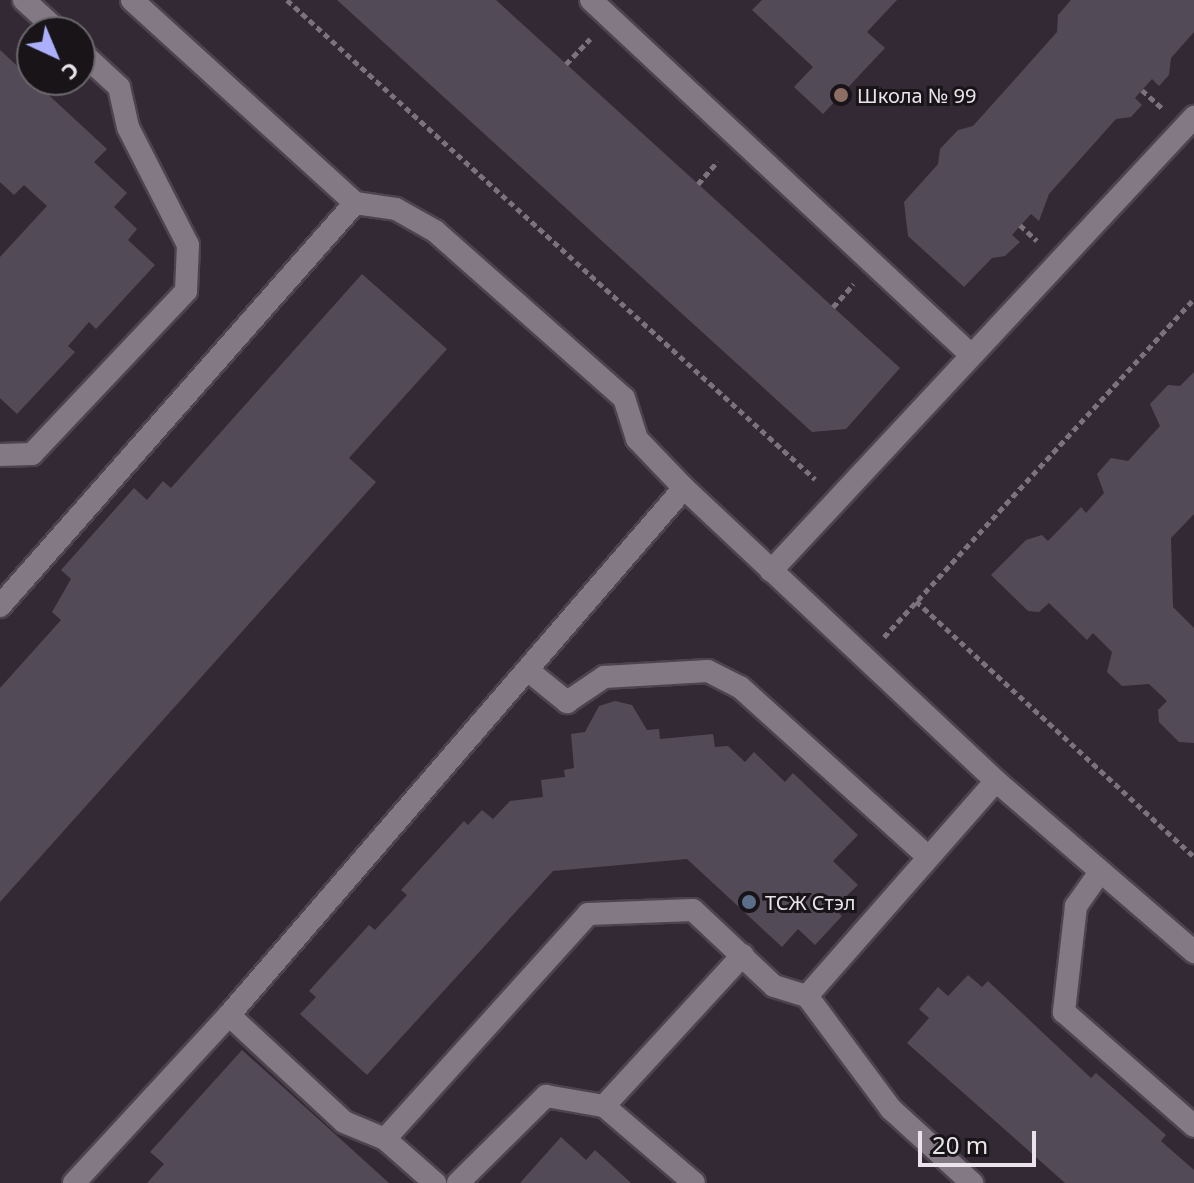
<!DOCTYPE html>
<html>
<head>
<meta charset="utf-8">
<style>
	body { margin:0 }
	#map { position:relative; width:1194px; height:1183px; overflow:hidden; background:#322934; font-family:"Noto Sans",sans-serif }
	div>[style] { position:absolute }
	.building>* { inset:0; background:#524b57 }
	.path>* { height:5px; margin-top:-2.5px; transform-origin:0; background:repeating-linear-gradient(90deg,#7b737c 0 6px,transparent 0 10px) }
	.roads { filter:drop-shadow(2px 0 #4c444d) drop-shadow(-2px 0 #4c444d) drop-shadow(0 2px #4c444d) drop-shadow(0 -2px #4c444d) }
	.service>* { height:22px; margin:-11px; padding:0 11px; transform-origin:11px; border-radius:11px; background:#837985 }
	.dots>* { width:22px; height:22px; translate:-50% -50%; box-sizing:border-box; border:4px solid #181418; border-radius:50% }
	span { translate:-50% -50%; white-space:nowrap; text-align:center; line-height:1.15; -webkit-text-stroke:6px #181418; paint-order:stroke }
	.poi-label { font-size:20px; color:#e9e3ea }
	.left { translate:0 -50%; text-align:left }
	.north { position:absolute; left:16px; top:16px; width:80px; height:80px; box-sizing:border-box; background:#181418; border:2px solid #6c676c; border-radius:50%; rotate:136deg; font-size:22px; font-weight:700; line-height:32px; text-align:center; color:#e9e3ea }
	.north::after { content:''; display:block; margin:auto; width:28px; height:36px; background:#acaffb; clip-path:polygon(50% 0,100% 100%,50% 72%,0 100%) }
	.scale { position:absolute; left:918px; top:1131px; width:118px; height:36px; box-sizing:border-box; border:4px solid #e9e3ea; border-top:0; padding-left:10px; font-size:24px; line-height:28px; white-space:nowrap; color:#e9e3ea; -webkit-text-stroke:6px #181418; paint-order:stroke }
</style>
</head>
<body>
<div id="map">
	<div class="building">
		<div style="clip-path:polygon(337px 0,496px 0,900px 368px,846px 429px,812px 432px)"></div>
		<div style="clip-path:polygon(762px 0,897px 0,867px 32px,885px 48px,823px 114px,794px 87px,813px 67px,752px 10px)"></div>
		<div style="clip-path:polygon(1071px 0,1194px 0,1194px 32px,1171px 58px,1169px 75px,1159px 86px,1152px 79px,1135px 98px,1142px 105px,1131px 117px,1116px 119px,1049px 194px,1039px 221px,1031px 214px,1012px 235px,1020px 242px,1005px 256px,992px 258px,964px 287px,908px 236px,904px 202px,938px 164px,940px 149px,958px 130px,973px 126px,1057px 32px,1058px 15px)"></div>
		<div style="clip-path:polygon(0 50px,107px 149px,94px 162px,127px 193px,114px 207px,137px 229px,128px 240px,155px 265px,96px 329px,89px 322px,68px 346px,75px 352px,17px 414px,0 398px,0 257px,47px 206px,24px 185px,14px 195px,0 182px)"></div>
		<div style="clip-path:polygon(362px 274px,447px 349px,349px 458px,376px 482px,0 902px,0 688px,61px 620px,52px 612px,71px 579px,61px 570px,134px 488px,147px 500px,163px 481px,171px 488px)"></div>
		<div style="clip-path:polygon(1194px 372px,1194px 514px,1171px 538px,1173px 607px,1194px 628px,1194px 743px,1179px 742px,1159px 722px,1158px 710px,1167px 701px,1149px 684px,1122px 686px,1107px 672px,1112px 652px,1093px 633px,1087px 640px,1049px 603px,1039px 612px,1028px 611px,991px 575px,1026px 540px,1042px 535px,1048px 541px,1081px 507px,1086px 513px,1104px 493px,1097px 474px,1111px 458px,1128px 461px,1160px 426px,1150px 404px,1168px 385px,1180px 386px)"></div>
		<div style="clip-path:polygon(615px 701px,632px 705px,647px 730px,659px 729px,660px 739px,713px 734px,715px 747px,728px 746px,745px 762px,754px 752px,785px 782px,793px 773px,858px 835px,833px 861px,858px 885px,834px 908px,842px 916px,815px 945px,798px 929px,782px 947px,687px 859px,553px 871px,367px 1075px,300px 1014px,316px 997px,309px 991px,369px 925px,375px 930px,407px 895px,401px 890px,464px 821px,468px 825px,482px 810px,493px 819px,510px 801px,543px 797px,541px 780px,565px 777px,564px 770px,574px 768px,571px 734px,585px 732px,599px 706px)"></div>
		<div style="clip-path:polygon(968px 975px,982px 987px,988px 981px,1091px 1078px,1096px 1073px,1166px 1135px,1161px 1141px,1194px 1170px,1194px 1183px,1065px 1183px,907px 1043px,929px 1018px,919px 1009px,938px 987px,948px 996px)"></div>
		<div style="clip-path:polygon(242px 1050px,389px 1183px,147px 1183px,164px 1164px,150px 1152px)"></div>
		<div style="clip-path:polygon(561px 1137px,586px 1160px,595px 1150px,631px 1183px,520px 1183px)"></div>
	</div>
	<div class="path">
		<div style="left:287px;top:0;width:713px;rotate:42.21deg"></div>
		<div style="left:566px;top:64px;width:35px;rotate:-46deg"></div>
		<div style="left:1142px;top:90px;width:27px;rotate:42deg"></div>
		<div style="left:698px;top:184px;width:30px;rotate:-49deg"></div>
		<div style="left:1020px;top:225px;width:23px;rotate:43deg"></div>
		<div style="left:833px;top:307px;width:31px;rotate:-48deg"></div>
		<div style="left:916px;top:601px;width:378px;rotate:42.6deg"></div>
		<div style="left:884px;top:637px;width:459px;rotate:-47.5deg"></div>
	</div>
	<div class="roads">
		<div class="service">
			<div style="left:24px;top:0;width:47px;rotate:42.4deg"></div>
			<div style="left:132px;top:0;width:302px;rotate:42.3deg"></div>
			<div style="left:355px;top:203px;width:41px;rotate:8.3deg"></div>
			<div style="left:396px;top:209px;width:45px;rotate:29.4deg"></div>
			<div style="left:435px;top:231px;width:252px;rotate:41.5deg"></div>
			<div style="left:624px;top:398px;width:43px;rotate:72.4deg"></div>
			<div style="left:637px;top:439px;width:68px;rotate:46.2deg"></div>
			<div style="left:684px;top:488px;width:428px;rotate:43.2deg"></div>
			<div style="left:996px;top:781px;width:262px;rotate:40.8deg"></div>
			<div style="left:591px;top:0;width:519px;rotate:43.05deg"></div>
			<div style="left:0;top:455px;width:32px;rotate:-2deg"></div>
			<div style="left:32px;top:454px;width:224px;rotate:-46.6deg"></div>
			<div style="left:186px;top:291px;width:46px;rotate:-87.5deg"></div>
			<div style="left:188px;top:245px;width:132px;rotate:-117deg"></div>
			<div style="left:128px;top:127px;width:41px;rotate:-102.7deg"></div>
			<div style="left:119px;top:87px;width:53px;rotate:-137.3deg"></div>
			<div style="left:771px;top:571px;width:621px;rotate:-47.02deg"></div>
			<div style="left:0;top:606px;width:537px;rotate:-48.62deg"></div>
			<div style="left:530px;top:672px;width:48px;rotate:39deg"></div>
			<div style="left:567px;top:702px;width:45px;rotate:-34deg"></div>
			<div style="left:604px;top:677px;width:104px;rotate:-3.3deg"></div>
			<div style="left:708px;top:671px;width:36px;rotate:27deg"></div>
			<div style="left:740px;top:687px;width:252px;rotate:42.1deg"></div>
			<div style="left:1100px;top:872px;width:42px;rotate:125.2deg"></div>
			<div style="left:1076px;top:906px;width:107px;rotate:96.5deg"></div>
			<div style="left:1064px;top:1012px;width:173px;rotate:41.2deg"></div>
			<div style="left:807px;top:996px;width:286px;rotate:-48.7deg"></div>
			<div style="left:229px;top:1015px;width:157px;rotate:42.9deg"></div>
			<div style="left:344px;top:1122px;width:44px;rotate:22.5deg"></div>
			<div style="left:385px;top:1139px;width:303px;rotate:-47.9deg"></div>
			<div style="left:588px;top:914px;width:105px;rotate:-2.2deg"></div>
			<div style="left:693px;top:910px;width:111px;rotate:43.2deg"></div>
			<div style="left:774px;top:986px;width:34px;rotate:17deg"></div>
			<div style="left:807px;top:996px;width:141px;rotate:53.4deg"></div>
			<div style="left:891px;top:1109px;width:110px;rotate:42.4deg"></div>
			<div style="left:604px;top:1106px;width:118px;rotate:40.5deg"></div>
			<div style="left:385px;top:1139px;width:67px;rotate:41.3deg"></div>
			<div style="left:74px;top:1183px;width:229px;rotate:-47.3deg"></div>
			<div style="left:229px;top:1015px;width:696px;rotate:-49.19deg"></div>
			<div style="left:458px;top:1183px;width:124px;rotate:-44.7deg"></div>
			<div style="left:546px;top:1096px;width:59px;rotate:9.8deg"></div>
			<div style="left:604px;top:1106px;width:205px;rotate:-47.4deg"></div>
		</div>
	</div>
	<div class="dots">
		<div style="left:841px;top:95px;background:#8d6e63"></div>
		<div style="left:749px;top:902px;background:#5c6f8a"></div>
	</div>
	<div class="poi-label">
		<span class="left" style="left:857px;top:95px">Школа № 99</span>
		<span class="left" style="left:765px;top:902px">ТСЖ Стэл</span>
	</div>
	<div class="north">С</div>
	<div class="scale">20 m</div>
</div>
</body>
</html>
